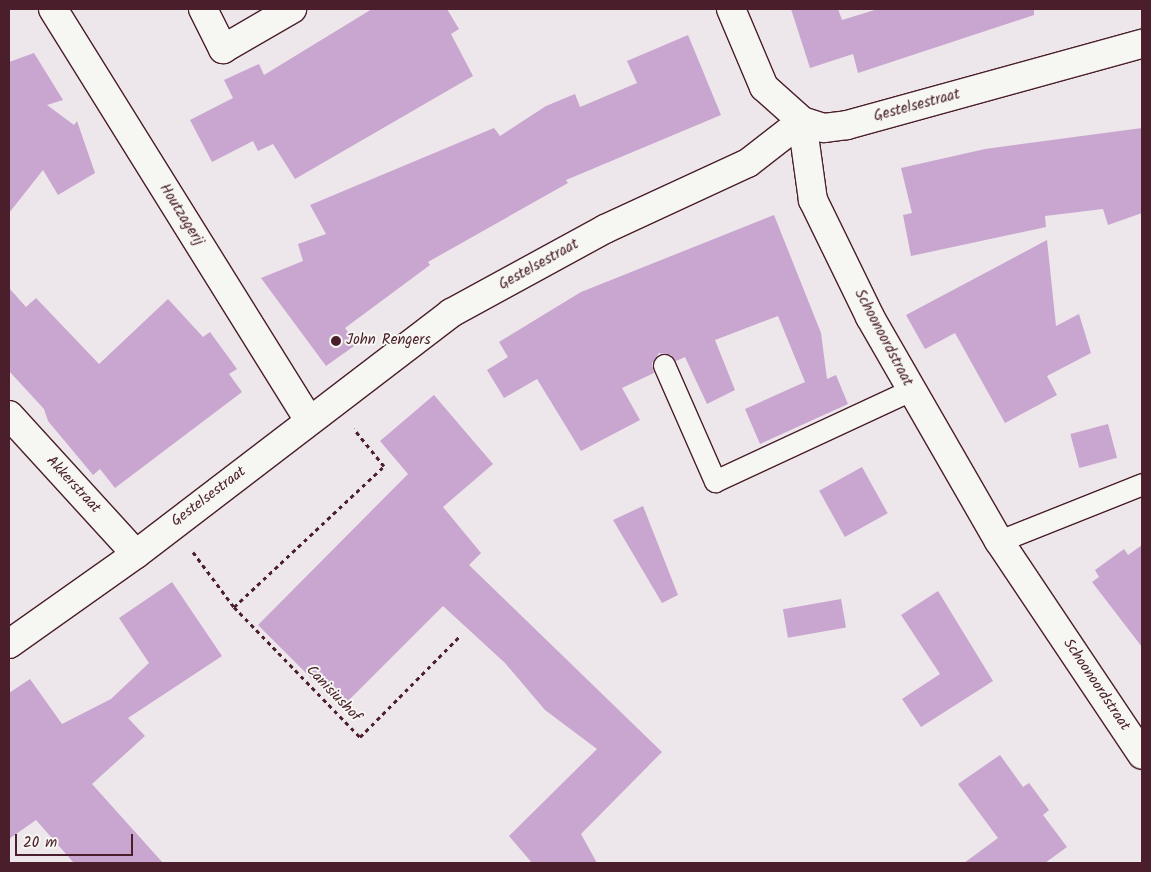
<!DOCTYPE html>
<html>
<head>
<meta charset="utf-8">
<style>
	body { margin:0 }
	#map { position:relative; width:1151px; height:872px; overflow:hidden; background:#ede6eb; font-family:Kalam,sans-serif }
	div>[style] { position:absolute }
	.building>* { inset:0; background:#c9a6d0; transform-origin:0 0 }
	.path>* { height:3px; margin-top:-1.5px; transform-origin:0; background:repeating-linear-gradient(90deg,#4a1f2b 0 4px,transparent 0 8px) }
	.roads { filter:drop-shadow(1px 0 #4a1f2b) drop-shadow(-1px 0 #4a1f2b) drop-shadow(0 1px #4a1f2b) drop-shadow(0 -1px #4a1f2b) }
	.lane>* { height:21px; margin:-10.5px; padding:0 10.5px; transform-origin:10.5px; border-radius:10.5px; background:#f6f6f2 }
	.street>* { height:28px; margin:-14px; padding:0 14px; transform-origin:14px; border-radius:14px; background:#f6f6f2 }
	.dots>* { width:14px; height:14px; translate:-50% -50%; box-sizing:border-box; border:2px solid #f6f6f2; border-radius:50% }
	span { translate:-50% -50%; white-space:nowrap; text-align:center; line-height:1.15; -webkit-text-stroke:4px #f6f6f2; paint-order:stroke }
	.street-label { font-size:15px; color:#4a1f2b }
	.poi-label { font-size:15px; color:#4a1f2b }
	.left { translate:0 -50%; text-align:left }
	.frame { position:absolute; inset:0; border:10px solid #4a1f2b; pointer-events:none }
	.scale { position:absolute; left:15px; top:834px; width:118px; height:22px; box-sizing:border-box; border:2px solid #4a1f2b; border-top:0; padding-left:6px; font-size:15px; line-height:18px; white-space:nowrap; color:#4a1f2b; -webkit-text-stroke:4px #f6f6f2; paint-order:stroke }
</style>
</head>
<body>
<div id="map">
	<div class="building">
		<div style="clip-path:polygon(372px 9px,447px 9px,459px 29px,451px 34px,473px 76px,295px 179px,273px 144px,258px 151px,253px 141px,212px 162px,190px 120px,233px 98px,224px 80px,259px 64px,264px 75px)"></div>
		<div style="clip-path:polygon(791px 9px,838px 9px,842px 20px,878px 9px,1034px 9px,1034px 15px,858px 73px,853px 54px,810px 68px)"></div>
		<div style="clip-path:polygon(688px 35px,721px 115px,566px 180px,568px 183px,428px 262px,430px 265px,345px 328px,357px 344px,326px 366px,261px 278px,303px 261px,298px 244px,326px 234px,310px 205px,494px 128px,500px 136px,546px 106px,575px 94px,580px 107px,637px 83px,627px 61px)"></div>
		<div style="clip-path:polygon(34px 53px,63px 100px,47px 105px,74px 125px,77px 121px,95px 173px,58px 195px,43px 170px,9px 213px,9px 62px)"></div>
		<div style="clip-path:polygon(1142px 128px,1142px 213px,1108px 225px,1103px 209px,1045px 216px,1046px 227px,911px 256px,903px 215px,912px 213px,901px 168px,985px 149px)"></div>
		<div style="clip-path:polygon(774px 215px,821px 333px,827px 379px,836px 375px,848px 404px,760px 444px,745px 409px,805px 382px,778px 316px,715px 340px,735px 390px,707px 404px,685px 357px,676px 361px,671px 355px,659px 353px,652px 363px,654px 373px,622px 388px,640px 420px,581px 451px,537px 379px,504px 398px,487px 370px,508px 357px,499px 342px,581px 292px)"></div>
		<div style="clip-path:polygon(1047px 240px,1056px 326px,1079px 314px,1091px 353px,1047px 376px,1057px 395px,1005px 423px,955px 333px,925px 349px,906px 315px)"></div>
		<div style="clip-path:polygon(9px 288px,26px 307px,36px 298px,99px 364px,168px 299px,203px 337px,210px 332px,237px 369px,229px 374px,242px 392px,115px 488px,100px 469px,93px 475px,48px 421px,44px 409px,9px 371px)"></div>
		<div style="clip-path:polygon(434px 395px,493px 464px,443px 507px,481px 553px,469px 565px,662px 752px,581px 834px,597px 863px,532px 863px,509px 836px,597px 749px,545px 710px,505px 663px,443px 606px,341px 708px,258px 625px,408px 474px,380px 441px)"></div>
		<div style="left:1108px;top:424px;width:35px;height:39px;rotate:75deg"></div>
		<div style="left:862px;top:467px;width:53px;height:49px;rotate:61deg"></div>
		<div style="clip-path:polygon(643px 506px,678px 595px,662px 603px,613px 520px)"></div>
		<div style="clip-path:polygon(1142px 545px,1142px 647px,1092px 582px,1099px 577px,1095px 570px,1124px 549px,1128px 555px)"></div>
		<div style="clip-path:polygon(172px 582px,222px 656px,128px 718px,145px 736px,92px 784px,163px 863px,74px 863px,36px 820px,9px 839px,9px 693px,30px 679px,62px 724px,111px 699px,149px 663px,119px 618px)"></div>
		<div style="clip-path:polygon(938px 591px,993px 681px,921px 727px,902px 699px,940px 674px,901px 615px)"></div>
		<div style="left:841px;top:599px;width:29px;height:59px;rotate:80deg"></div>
		<div style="clip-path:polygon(1000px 755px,1023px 787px,1029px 783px,1049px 810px,1043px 815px,1067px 847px,1045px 863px,964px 863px,998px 838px,958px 784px)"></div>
	</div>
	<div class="path">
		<div style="left:193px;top:552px;width:69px;rotate:53.3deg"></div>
		<div style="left:234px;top:607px;width:181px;rotate:45.9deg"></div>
		<div style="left:360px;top:737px;width:142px;rotate:-45.3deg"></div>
		<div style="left:234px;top:607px;width:206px;rotate:-43.2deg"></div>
		<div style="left:384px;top:466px;width:48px;rotate:-129deg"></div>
	</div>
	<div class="roads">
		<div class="lane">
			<div style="left:664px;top:365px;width:127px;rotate:66.3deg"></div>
			<div style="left:715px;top:481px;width:216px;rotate:-24.9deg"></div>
			<div style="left:999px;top:541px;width:154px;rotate:-21.7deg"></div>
		</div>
		<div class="street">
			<div style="left:53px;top:9px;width:485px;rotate:58.1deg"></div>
			<div style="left:203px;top:9px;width:45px;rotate:63.4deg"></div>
			<div style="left:223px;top:49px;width:80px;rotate:-30.1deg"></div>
			<div style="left:731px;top:9px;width:85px;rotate:67.1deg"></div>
			<div style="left:764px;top:87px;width:51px;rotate:41.8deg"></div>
			<div style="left:802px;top:121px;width:80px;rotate:82.1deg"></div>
			<div style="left:813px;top:200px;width:130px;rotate:64deg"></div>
			<div style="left:870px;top:317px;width:258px;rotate:60.1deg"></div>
			<div style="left:999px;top:541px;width:257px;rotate:56.2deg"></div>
			<div style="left:9px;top:415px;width:188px;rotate:47.6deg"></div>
			<div style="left:9px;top:644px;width:156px;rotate:-35.3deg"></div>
			<div style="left:136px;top:554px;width:397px;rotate:-37.4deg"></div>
			<div style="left:451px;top:313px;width:175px;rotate:-28.6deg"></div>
			<div style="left:605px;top:229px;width:157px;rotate:-24.8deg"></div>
			<div style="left:748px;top:163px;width:68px;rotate:-37.9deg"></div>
			<div style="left:802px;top:121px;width:23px;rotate:18deg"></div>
			<div style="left:824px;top:128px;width:23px;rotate:-7deg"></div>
			<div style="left:847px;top:125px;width:306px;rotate:-15.4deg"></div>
		</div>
	</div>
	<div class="dots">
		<div style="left:336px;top:341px;background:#4a1f2b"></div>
	</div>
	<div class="street-label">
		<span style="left:917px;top:106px;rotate:-15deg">Gestelsestraat</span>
		<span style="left:181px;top:215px;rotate:58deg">Houtzagerij</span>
		<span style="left:539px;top:265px;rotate:-29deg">Gestelsestraat</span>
		<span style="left:883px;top:338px;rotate:62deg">Schoonoordstraat</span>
		<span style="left:73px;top:485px;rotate:47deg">Akkerstraat</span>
		<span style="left:209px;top:497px;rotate:-37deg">Gestelsestraat</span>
		<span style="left:1096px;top:685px;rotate:56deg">Schoonoordstraat</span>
		<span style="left:333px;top:694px;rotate:46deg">Canisiushof</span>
	</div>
	<div class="poi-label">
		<span class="left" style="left:346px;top:341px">John Rengers</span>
	</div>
	<div class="frame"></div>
	<div class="scale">20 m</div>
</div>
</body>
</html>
